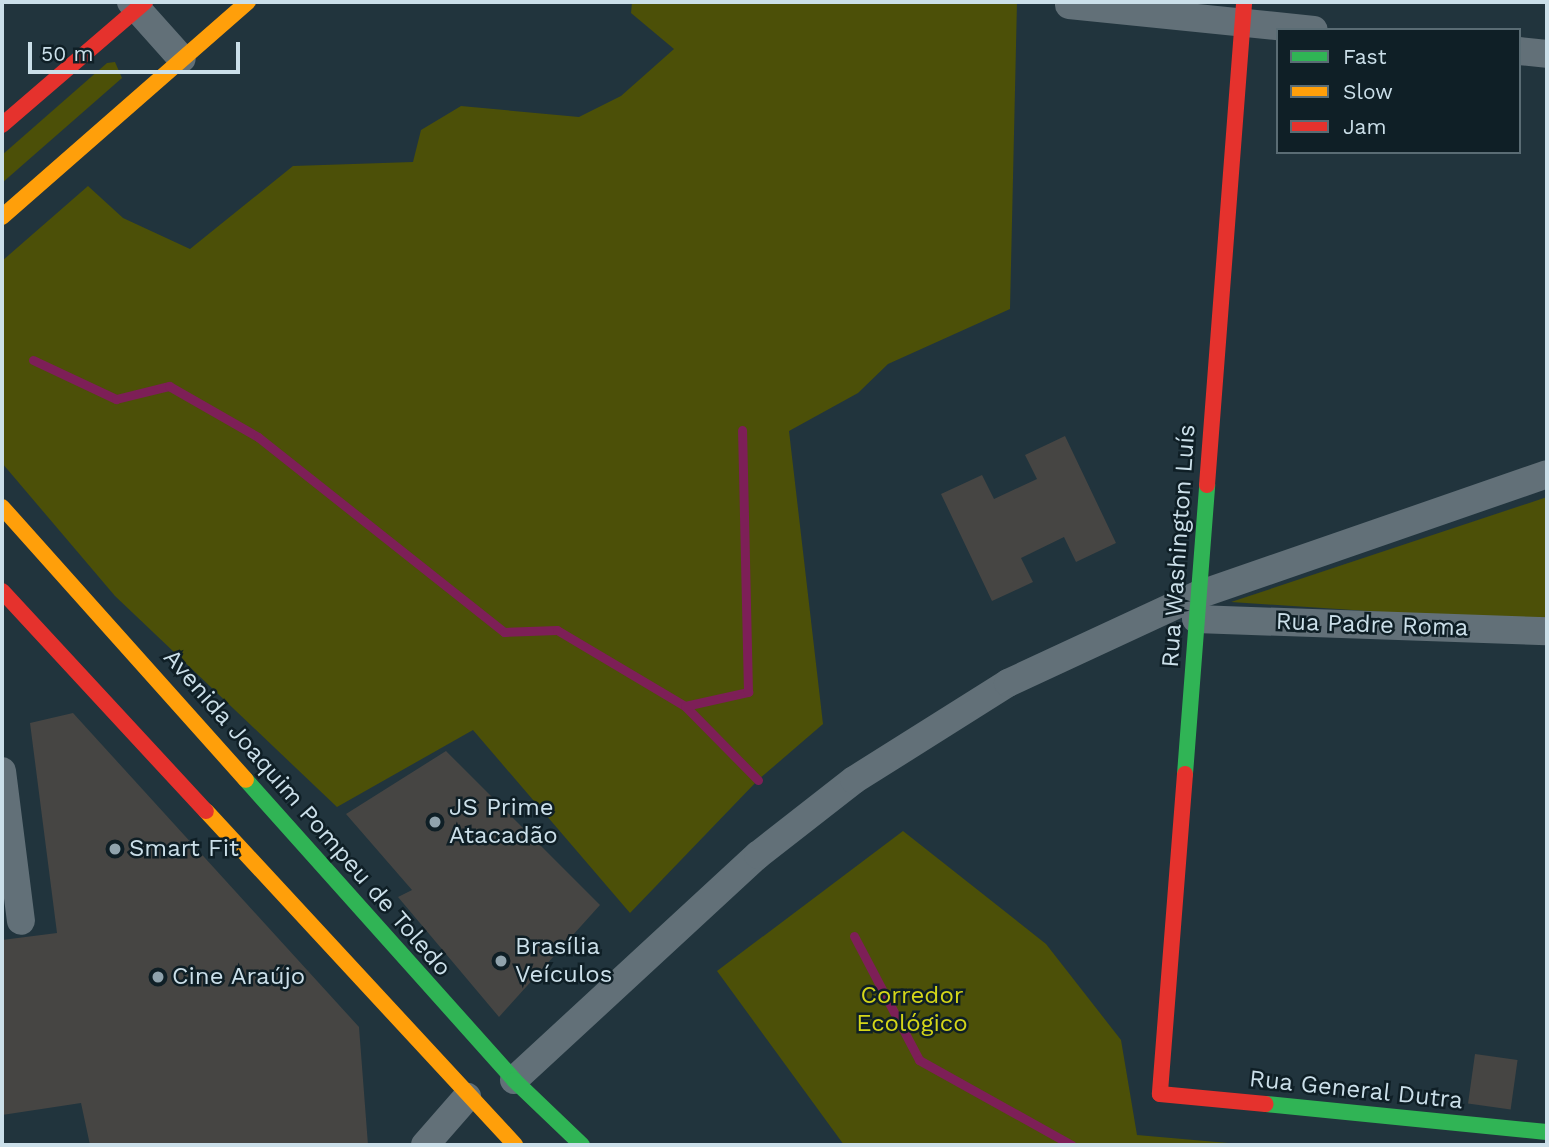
<!DOCTYPE html>
<html>
<head>
<meta charset="utf-8">
<style>
	body { margin:0 }
	#map { position:relative; width:1549px; height:1147px; overflow:hidden; background:#21343d; font-family:"Work Sans",sans-serif }
	div>[style] { position:absolute }
	.green>* { inset:0; background:#4c5008 }
	.stream>* { height:9px; margin:-4.5px; padding:0 4.5px; transform-origin:4.5px; border-radius:4.5px; background:#7d1f57 }
	.building>* { inset:0; background:#464543; transform-origin:0 0 }
	.street>* { height:28px; margin:-14px; padding:0 14px; transform-origin:14px; border-radius:14px; background:#627078 }
	.fast>* { height:16px; margin:-8px; padding:0 8px; transform-origin:8px; border-radius:8px; background:#30b455 }
	.slow>* { height:16px; margin:-8px; padding:0 8px; transform-origin:8px; border-radius:8px; background:#ff9f0a }
	.jam>* { height:16px; margin:-8px; padding:0 8px; transform-origin:8px; border-radius:8px; background:#e5322d }
	.dots>* { width:19px; height:19px; translate:-50% -50%; box-sizing:border-box; border:4px solid #0f1f26; border-radius:50% }
	span { translate:-50% -50%; white-space:nowrap; text-align:center; line-height:1.15; -webkit-text-stroke:5px #0f1f26; paint-order:stroke }
	.street-label { font-size:24px; color:#cbdfe9 }
	.poi-label { font-size:24px; color:#cbdfe9 }
	.left { translate:0 -50%; text-align:left }
	.park-label { font-size:24px; color:#d4d619 }
	.frame { position:absolute; inset:0; border:4px solid #cbdfe9; pointer-events:none }
	.legend { position:absolute; left:1276px; top:28px; width:245px; height:126px; box-sizing:border-box; background:#0f1f26; border:2px solid #5a6c74; margin:0; padding:9px 12px; list-style:none; font-size:21px; color:#cbdfe9 }
	.legend li { display:flex; align-items:center; gap:14px; height:35px }
	.legend b { width:35px; border:2px solid #5a6c74 }
	.scale { position:absolute; left:28px; top:42px; width:212px; height:32px; box-sizing:border-box; border:4px solid #cbdfe9; border-top:0; padding-left:9px; font-size:21px; line-height:24px; white-space:nowrap; color:#cbdfe9; -webkit-text-stroke:5px #0f1f26; paint-order:stroke }
</style>
</head>
<body>
<div id="map">
	<div class="green">
		<div style="clip-path:polygon(632px 2px,1017px 2px,1010px 309px,888px 364px,858px 393px,789px 431px,823px 724px,758px 780px,630px 913px,473px 730px,337px 807px,115px 596px,2px 463px,2px 261px,88px 186px,123px 218px,190px 249px,293px 166px,413px 162px,421px 130px,461px 106px,579px 117px,621px 96px,674px 49px,631px 13px)"></div>
		<div style="clip-path:polygon(115px 62px,122px 78px,2px 183px,2px 155px,107px 63px)"></div>
		<div style="clip-path:polygon(1547px 497px,1547px 623px,1231px 602px)"></div>
		<div style="clip-path:polygon(903px 831px,1046px 944px,1121px 1040px,1137px 1135px,1251px 1145px,844px 1145px,717px 971px)"></div>
	</div>
	<div class="stream">
		<div style="left:33px;top:360px;width:92px;rotate:25.2deg"></div>
		<div style="left:116px;top:399px;width:55px;rotate:-13.8deg"></div>
		<div style="left:169px;top:386px;width:103px;rotate:29.8deg"></div>
		<div style="left:258px;top:437px;width:314px;rotate:38.4deg"></div>
		<div style="left:504px;top:632px;width:53px;rotate:-2.2deg"></div>
		<div style="left:557px;top:630px;width:149px;rotate:30.7deg"></div>
		<div style="left:685px;top:706px;width:104px;rotate:45.4deg"></div>
		<div style="left:685px;top:706px;width:65px;rotate:-12.5deg"></div>
		<div style="left:748px;top:692px;width:262px;rotate:-91.3deg"></div>
		<div style="left:854px;top:936px;width:140px;rotate:62.3deg"></div>
		<div style="left:919px;top:1060px;width:175px;rotate:29.1deg"></div>
	</div>
	<div class="building">
		<div style="clip-path:polygon(1065px 436px,1116px 543px,1076px 562px,1064px 537px,1021px 558px,1033px 582px,992px 601px,941px 494px,982px 475px,994px 499px,1037px 479px,1025px 455px)"></div>
		<div style="clip-path:polygon(73px 713px,359px 1027px,368px 1145px,90px 1145px,81px 1103px,2px 1115px,2px 940px,57px 933px,30px 723px)"></div>
		<div style="clip-path:polygon(446px 751px,600px 905px,499px 1017px,398px 897px,412px 890px,346px 814px)"></div>
		<div style="left:1475px;top:1054px;width:43px;height:50px;rotate:8deg"></div>
	</div>
	<div class="street">
		<div style="left:131px;top:2px;width:76px;rotate:48.2deg"></div>
		<div style="left:1069px;top:5px;width:246px;rotate:5.8deg"></div>
		<div style="left:1519px;top:51px;width:28px;rotate:6deg"></div>
		<div style="left:1196px;top:619px;width:351px;rotate:2deg"></div>
		<div style="left:2px;top:771px;width:151px;rotate:82.8deg"></div>
		<div style="left:514px;top:1080px;width:332px;rotate:-42.7deg"></div>
		<div style="left:758px;top:855px;width:122px;rotate:-38deg"></div>
		<div style="left:854px;top:780px;width:182px;rotate:-32.2deg"></div>
		<div style="left:1008px;top:683px;width:209px;rotate:-24.9deg"></div>
		<div style="left:1198px;top:595px;width:369px;rotate:-19.1deg"></div>
		<div style="left:425px;top:1145px;width:64px;rotate:-48.8deg"></div>
	</div>
	<div class="fast">
		<div style="left:1185px;top:774px;width:290px;rotate:-85.6deg"></div>
		<div style="left:246px;top:780px;width:402px;rotate:48.2deg"></div>
		<div style="left:514px;top:1080px;width:94px;rotate:43.7deg"></div>
		<div style="left:1266px;top:1104px;width:282px;rotate:5.7deg"></div>
	</div>
	<div class="slow">
		<div style="left:2px;top:217px;width:327px;rotate:-41.2deg"></div>
		<div style="left:2px;top:507px;width:366px;rotate:48.2deg"></div>
		<div style="left:206px;top:811px;width:455px;rotate:47.2deg"></div>
	</div>
	<div class="jam">
		<div style="left:2px;top:125px;width:189px;rotate:-40.7deg"></div>
		<div style="left:1207px;top:485px;width:484px;rotate:-85.6deg"></div>
		<div style="left:2px;top:591px;width:300px;rotate:47.2deg"></div>
		<div style="left:1185px;top:774px;width:321px;rotate:94.5deg"></div>
		<div style="left:1160px;top:1094px;width:106px;rotate:5.4deg"></div>
	</div>
	<div class="dots">
		<div style="left:435px;top:822px;background:#90a3ad"></div>
		<div style="left:115px;top:849px;background:#90a3ad"></div>
		<div style="left:501px;top:961px;background:#90a3ad"></div>
		<div style="left:158px;top:977px;background:#90a3ad"></div>
	</div>
	<div class="street-label">
		<span style="left:1179px;top:546px;rotate:-86deg">Rua Washington Luís</span>
		<span style="left:1372px;top:625px;rotate:2deg">Rua Padre Roma</span>
		<span style="left:307px;top:813px;rotate:49deg">Avenida Joaquim Pompeu de Toledo</span>
		<span style="left:1356px;top:1090px;rotate:6deg">Rua General Dutra</span>
	</div>
	<div class="poi-label">
		<span class="left" style="left:449px;top:822px">JS Prime<br>Atacadão</span>
		<span class="left" style="left:129px;top:849px">Smart Fit</span>
		<span class="left" style="left:515px;top:961px">Brasília<br>Veículos</span>
		<span class="left" style="left:172px;top:977px">Cine Araújo</span>
	</div>
	<div class="park-label">
		<span style="left:912px;top:1010px">Corredor<br>Ecológico</span>
	</div>
	<div class="frame"></div>
	<ul class="legend">
	<li><b style="height:9px;background:#30b455"></b>Fast</li>
	<li><b style="height:9px;background:#ff9f0a"></b>Slow</li>
	<li><b style="height:9px;background:#e5322d"></b>Jam</li>
	</ul>
	<div class="scale">50 m</div>
</div>
</body>
</html>
